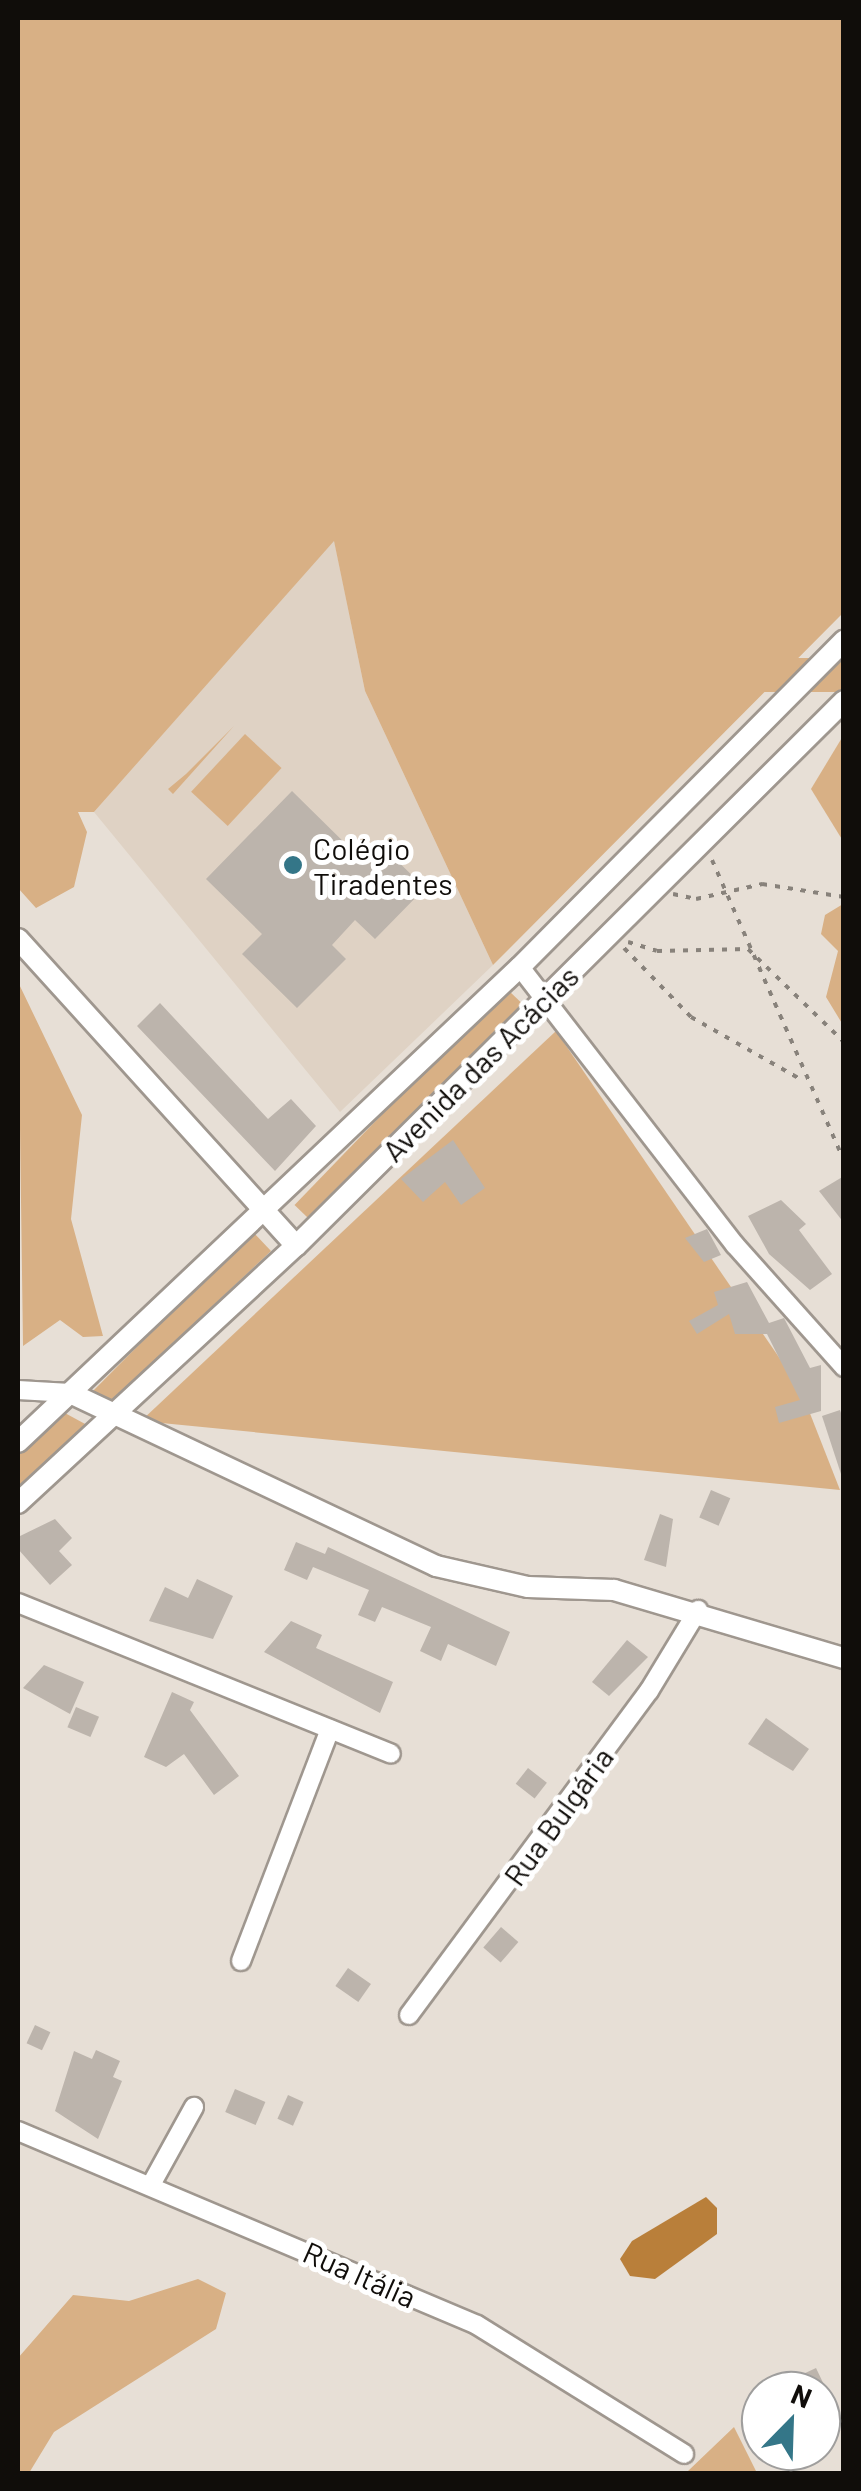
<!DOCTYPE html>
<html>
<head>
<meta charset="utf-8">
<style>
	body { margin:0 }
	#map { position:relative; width:861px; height:2491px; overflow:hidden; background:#e7dfd6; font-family:Barlow,sans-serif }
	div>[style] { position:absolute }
	.built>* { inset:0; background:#dfd2c4 }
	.green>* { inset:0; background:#d8b085; transform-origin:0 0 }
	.water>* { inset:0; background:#b97f3a }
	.building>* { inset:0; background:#bcb4ac; transform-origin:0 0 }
	.path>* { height:4px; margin-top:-2px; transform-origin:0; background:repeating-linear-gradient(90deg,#88827b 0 5px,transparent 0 13px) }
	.roads { filter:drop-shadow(2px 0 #9f978f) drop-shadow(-2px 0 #9f978f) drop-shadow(0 2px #9f978f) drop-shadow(0 -2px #9f978f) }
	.minor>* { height:18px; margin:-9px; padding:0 9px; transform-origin:9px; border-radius:9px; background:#fff }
	.tertiary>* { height:20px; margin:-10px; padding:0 10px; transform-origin:10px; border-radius:10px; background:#fff }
	.dots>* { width:28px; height:28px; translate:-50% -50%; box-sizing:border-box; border:5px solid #fff; border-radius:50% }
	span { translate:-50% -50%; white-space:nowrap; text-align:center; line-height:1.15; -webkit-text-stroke:10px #fff; paint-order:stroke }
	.poi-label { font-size:30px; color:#100d0a }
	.left { translate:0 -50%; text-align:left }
	.street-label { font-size:30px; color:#100d0a }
	.frame { position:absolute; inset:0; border:20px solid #100d0a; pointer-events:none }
	.north { position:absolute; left:741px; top:2371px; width:100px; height:100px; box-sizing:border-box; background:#fff; border:2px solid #9f9e9d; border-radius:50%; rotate:23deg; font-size:28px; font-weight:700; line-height:40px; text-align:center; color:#100d0a }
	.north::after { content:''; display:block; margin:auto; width:35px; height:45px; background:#347688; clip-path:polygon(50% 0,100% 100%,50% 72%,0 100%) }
</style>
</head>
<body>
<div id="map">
	<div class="built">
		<div style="clip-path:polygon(334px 540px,365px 691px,493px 965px,340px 1112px,94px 812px)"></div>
	</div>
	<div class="green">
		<div style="clip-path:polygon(18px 18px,843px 18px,843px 613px,493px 965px,365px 691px,334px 541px,94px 812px,78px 812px,87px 832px,74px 887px,36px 908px,18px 888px)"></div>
		<div style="left:843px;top:658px;width:34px;height:423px;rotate:90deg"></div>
		<div style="clip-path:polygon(234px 726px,173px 794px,168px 789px,186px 774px)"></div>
		<div style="left:245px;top:734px;width:50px;height:79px;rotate:43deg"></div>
		<div style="clip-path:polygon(843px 736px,843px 841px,811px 789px)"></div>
		<div style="clip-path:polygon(843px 904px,844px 904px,843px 1025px,826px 997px,838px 951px,821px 934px,825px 915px)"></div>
		<div style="clip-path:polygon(18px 982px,82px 1115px,71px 1219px,103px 1336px,83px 1337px,60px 1320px,23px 1346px)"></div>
		<div style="left:505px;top:987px;width:30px;height:303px;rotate:44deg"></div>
		<div style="clip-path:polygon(556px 1031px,800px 1388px,840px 1490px,141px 1421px)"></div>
		<div style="clip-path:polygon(252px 1231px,271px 1251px,112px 1401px,91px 1393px)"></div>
		<div style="clip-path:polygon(63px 1412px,87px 1425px,18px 1492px,18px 1455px)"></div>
		<div style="clip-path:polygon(198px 2279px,226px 2293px,216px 2329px,54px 2432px,29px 2473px,18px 2473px,18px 2358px,73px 2295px,129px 2301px)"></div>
		<div style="clip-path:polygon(734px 2427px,757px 2473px,683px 2473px,688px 2471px)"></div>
	</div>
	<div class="water">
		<div style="clip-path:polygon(706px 2197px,717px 2208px,717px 2234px,655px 2279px,630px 2276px,620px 2259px,632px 2241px)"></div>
	</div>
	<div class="building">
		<div style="clip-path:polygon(292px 791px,359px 857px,376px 840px,425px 888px,375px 939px,355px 920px,332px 945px,346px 959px,297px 1008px,242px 954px,262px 934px,206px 879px)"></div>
		<div style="clip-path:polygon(160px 1003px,268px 1119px,291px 1099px,316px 1126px,275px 1171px,137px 1026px)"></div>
		<div style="clip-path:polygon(453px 1140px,485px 1188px,461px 1205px,445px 1182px,423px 1202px,401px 1179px)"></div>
		<div style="clip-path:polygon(844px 1176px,844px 1223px,819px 1191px)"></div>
		<div style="clip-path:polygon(781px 1200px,806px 1224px,799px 1230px,832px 1274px,810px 1290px,769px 1254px,748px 1216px)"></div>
		<div style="clip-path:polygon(707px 1229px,721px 1255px,704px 1262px,685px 1238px)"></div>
		<div style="clip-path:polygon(747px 1282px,769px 1323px,784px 1318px,810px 1368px,821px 1365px,821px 1411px,779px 1423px,775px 1407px,800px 1400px,767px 1334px,735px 1334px,729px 1314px,697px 1334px,689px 1321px,718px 1305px,714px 1292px)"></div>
		<div style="clip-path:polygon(840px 1410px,844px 1422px,841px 1474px,822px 1416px)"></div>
		<div style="left:711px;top:1490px;width:21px;height:30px;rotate:23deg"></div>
		<div style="clip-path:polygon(660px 1514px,673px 1519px,666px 1567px,644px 1560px)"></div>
		<div style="clip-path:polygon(55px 1519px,72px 1538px,59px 1551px,72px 1565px,50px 1585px,18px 1549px,18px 1537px)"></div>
		<div style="clip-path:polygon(296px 1542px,325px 1554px,328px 1547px,510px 1632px,496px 1666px,448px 1644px,441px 1661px,420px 1651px,431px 1627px,382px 1607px,375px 1622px,358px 1615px,369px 1590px,313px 1567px,307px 1580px,284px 1570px)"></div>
		<div style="clip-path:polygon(197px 1579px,233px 1596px,213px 1639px,149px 1621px,165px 1587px,188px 1598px)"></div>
		<div style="clip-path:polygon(291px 1621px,322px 1635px,316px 1648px,393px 1682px,380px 1713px,264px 1652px)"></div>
		<div style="clip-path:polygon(627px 1640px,648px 1657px,609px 1696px,592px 1682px)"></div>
		<div style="clip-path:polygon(44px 1665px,84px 1682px,70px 1714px,23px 1688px)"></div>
		<div style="clip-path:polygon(172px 1692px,194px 1702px,190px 1710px,239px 1776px,214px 1795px,184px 1754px,166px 1767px,144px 1757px)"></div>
		<div style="left:76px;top:1707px;width:25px;height:22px;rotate:23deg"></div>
		<div style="clip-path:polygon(766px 1718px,809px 1749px,793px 1771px,748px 1744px)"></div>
		<div style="left:528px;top:1768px;width:24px;height:20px;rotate:38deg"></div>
		<div style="left:501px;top:1927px;width:23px;height:27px;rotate:41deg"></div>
		<div style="left:348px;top:1968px;width:28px;height:22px;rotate:35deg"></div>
		<div style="left:35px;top:2025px;width:17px;height:20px;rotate:25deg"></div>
		<div style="clip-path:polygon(96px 2050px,120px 2061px,113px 2077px,122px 2081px,98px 2139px,55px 2111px,74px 2051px,92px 2059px)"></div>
		<div style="left:235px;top:2089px;width:33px;height:25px;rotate:23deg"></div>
		<div style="left:288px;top:2095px;width:17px;height:26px;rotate:24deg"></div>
		<div style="clip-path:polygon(816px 2368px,838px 2414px,821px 2421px,821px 2391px,767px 2391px)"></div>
	</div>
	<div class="path">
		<div style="left:712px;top:860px;width:329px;rotate:66.3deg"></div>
		<div style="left:673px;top:894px;width:24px;rotate:12deg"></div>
		<div style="left:696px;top:899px;width:68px;rotate:-12.8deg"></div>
		<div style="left:762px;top:884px;width:83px;rotate:9deg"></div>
		<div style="left:628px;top:942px;width:30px;rotate:17deg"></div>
		<div style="left:657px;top:951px;width:91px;rotate:-1.3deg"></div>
		<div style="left:748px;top:949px;width:134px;rotate:44.1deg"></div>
		<div style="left:624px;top:948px;width:96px;rotate:45.8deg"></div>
		<div style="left:691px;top:1017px;width:128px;rotate:29.6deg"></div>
	</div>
	<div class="roads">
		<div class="minor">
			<div style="left:520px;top:967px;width:351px;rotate:52.3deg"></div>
			<div style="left:735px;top:1245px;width:164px;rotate:48.2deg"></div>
			<div style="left:18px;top:1390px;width:52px;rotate:3.3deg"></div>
			<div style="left:18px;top:1603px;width:402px;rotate:22deg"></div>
			<div style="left:241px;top:1961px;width:248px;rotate:-69deg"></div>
			<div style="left:409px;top:2015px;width:403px;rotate:-53.5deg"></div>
			<div style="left:649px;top:1691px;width:95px;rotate:-58.8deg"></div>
			<div style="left:18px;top:2131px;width:498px;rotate:22.9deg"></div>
			<div style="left:477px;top:2325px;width:244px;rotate:31.9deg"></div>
			<div style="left:152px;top:2183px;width:87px;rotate:-61.1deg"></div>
		</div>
		<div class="tertiary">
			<div style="left:18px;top:939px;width:414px;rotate:47.8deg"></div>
			<div style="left:70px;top:1393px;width:405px;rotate:25.3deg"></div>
			<div style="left:436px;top:1566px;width:94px;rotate:12.9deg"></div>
			<div style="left:528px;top:1587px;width:86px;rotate:2deg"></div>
			<div style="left:614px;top:1590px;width:240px;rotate:16.5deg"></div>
			<div style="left:18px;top:1442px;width:691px;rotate:-43.42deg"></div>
			<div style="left:520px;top:967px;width:460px;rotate:-45.2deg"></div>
			<div style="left:18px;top:1503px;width:379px;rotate:-42.8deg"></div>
			<div style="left:296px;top:1246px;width:773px;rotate:-44.84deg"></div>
		</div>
	</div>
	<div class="dots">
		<div style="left:293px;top:865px;background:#347688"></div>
	</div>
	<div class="poi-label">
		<span class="left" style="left:313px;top:865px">Colégio<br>Tiradentes</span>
	</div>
	<div class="street-label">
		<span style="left:480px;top:1063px;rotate:-45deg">Avenida das Acácias</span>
		<span style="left:558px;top:1816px;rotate:-54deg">Rua Bulgária</span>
		<span style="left:360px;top:2274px;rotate:24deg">Rua Itália</span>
	</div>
	<div class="frame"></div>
	<div class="north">N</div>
</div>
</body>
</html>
